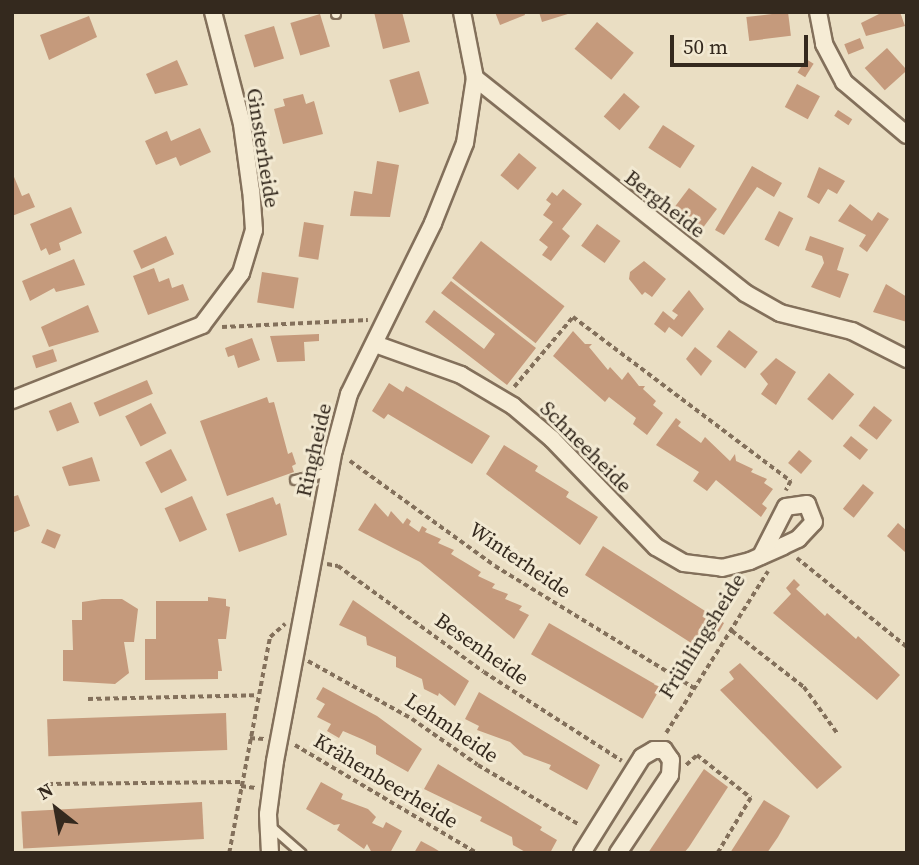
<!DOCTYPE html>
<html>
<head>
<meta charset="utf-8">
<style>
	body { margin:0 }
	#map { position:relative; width:919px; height:865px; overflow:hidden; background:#eadec3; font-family:"Source Serif 4",serif }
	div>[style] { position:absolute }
	.building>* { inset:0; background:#c59a7c; transform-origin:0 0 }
	.path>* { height:3.5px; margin-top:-1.75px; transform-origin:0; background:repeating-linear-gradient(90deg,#83705b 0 5px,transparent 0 8.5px) }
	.roads { filter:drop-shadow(2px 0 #83705b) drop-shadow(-2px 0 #83705b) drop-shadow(0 2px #83705b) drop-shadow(0 -2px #83705b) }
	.lane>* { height:8px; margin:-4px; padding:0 4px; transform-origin:4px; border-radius:4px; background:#f6ecd5 }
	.street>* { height:16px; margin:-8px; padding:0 8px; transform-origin:8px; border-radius:8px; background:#f6ecd5 }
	span { translate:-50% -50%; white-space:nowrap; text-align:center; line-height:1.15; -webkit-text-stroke:6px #f2e9d2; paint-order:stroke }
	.street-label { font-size:21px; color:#34291e }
	.frame { position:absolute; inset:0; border:14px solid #34291e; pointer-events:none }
	.north { position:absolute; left:21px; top:774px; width:70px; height:70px; -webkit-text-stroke:5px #f2e9d2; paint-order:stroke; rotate:329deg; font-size:19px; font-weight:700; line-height:28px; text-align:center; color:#34291e }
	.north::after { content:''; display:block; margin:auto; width:24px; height:32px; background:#34291e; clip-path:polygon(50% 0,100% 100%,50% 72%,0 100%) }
	.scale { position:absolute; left:670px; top:35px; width:138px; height:32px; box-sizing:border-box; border:4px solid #34291e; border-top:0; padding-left:9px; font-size:21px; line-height:24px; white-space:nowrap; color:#34291e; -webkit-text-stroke:5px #f2e9d2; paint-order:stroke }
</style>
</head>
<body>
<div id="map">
	<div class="building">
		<div style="clip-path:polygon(374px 12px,402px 12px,410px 42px,383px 49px)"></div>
		<div style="clip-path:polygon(495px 12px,524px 12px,525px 15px,500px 25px)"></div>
		<div style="clip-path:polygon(539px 12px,571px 12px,571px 13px,542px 22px)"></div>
		<div style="left:788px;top:12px;width:24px;height:42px;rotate:83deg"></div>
		<div style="clip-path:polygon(883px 12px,900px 12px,905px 26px,866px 36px,861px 23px)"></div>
		<div style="left:320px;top:14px;width:34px;height:31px;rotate:73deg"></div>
		<div style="clip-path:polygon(89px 16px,97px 37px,49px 60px,40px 35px)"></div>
		<div style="left:597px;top:22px;width:48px;height:35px;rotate:40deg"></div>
		<div style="left:274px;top:26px;width:34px;height:31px;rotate:73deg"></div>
		<div style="left:860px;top:38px;width:11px;height:17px;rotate:68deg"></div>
		<div style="left:887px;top:48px;width:30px;height:30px;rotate:48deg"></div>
		<div style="left:806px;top:59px;width:9px;height:16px;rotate:32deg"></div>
		<div style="clip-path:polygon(177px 60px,188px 85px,155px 94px,146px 74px)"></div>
		<div style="left:419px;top:71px;width:34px;height:31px;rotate:73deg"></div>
		<div style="left:797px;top:84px;width:26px;height:26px;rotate:28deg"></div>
		<div style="left:624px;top:93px;width:21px;height:31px;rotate:41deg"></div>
		<div style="clip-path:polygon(303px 94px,306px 104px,314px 101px,323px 134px,283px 144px,274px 109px,285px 106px,283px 99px)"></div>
		<div style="left:838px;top:110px;width:17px;height:7px;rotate:33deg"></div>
		<div style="left:663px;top:125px;width:38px;height:27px;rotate:33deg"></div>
		<div style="clip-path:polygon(200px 128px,211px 152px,180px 166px,176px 157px,156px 165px,145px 141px,167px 131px,171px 141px)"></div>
		<div style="left:519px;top:153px;width:23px;height:29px;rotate:40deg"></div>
		<div style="clip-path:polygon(377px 161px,399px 165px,390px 217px,350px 216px,354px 191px,372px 194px)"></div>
		<div style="clip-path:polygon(752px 166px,782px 183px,774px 197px,757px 187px,724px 235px,715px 230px)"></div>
		<div style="clip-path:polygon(819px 167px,845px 181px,837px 194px,828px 189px,819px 204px,807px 197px)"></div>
		<div style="clip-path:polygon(12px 172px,22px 196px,29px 193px,35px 207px,12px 216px)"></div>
		<div style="left:689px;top:188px;width:35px;height:27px;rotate:37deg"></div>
		<div style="clip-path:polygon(563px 189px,582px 204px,562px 229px,570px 236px,551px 261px,542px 255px,548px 247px,539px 240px,553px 222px,543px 215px,551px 204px,546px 200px,552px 192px,557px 196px)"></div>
		<div style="clip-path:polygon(850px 204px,872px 221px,878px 212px,889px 219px,867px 252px,859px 246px,866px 235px,838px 221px)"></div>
		<div style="clip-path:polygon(71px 207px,82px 233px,59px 243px,61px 250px,49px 255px,46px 248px,41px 251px,30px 224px)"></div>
		<div style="left:779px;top:211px;width:16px;height:32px;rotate:27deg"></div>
		<div style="left:304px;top:222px;width:20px;height:35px;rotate:9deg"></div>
		<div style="left:597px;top:224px;width:29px;height:27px;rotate:36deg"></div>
		<div style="left:166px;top:236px;width:20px;height:36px;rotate:66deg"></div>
		<div style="clip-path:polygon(810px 236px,844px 248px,837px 270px,849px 274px,840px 298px,811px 287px,824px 263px,822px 256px,805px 250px)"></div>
		<div style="left:481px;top:241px;width:106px;height:47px;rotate:38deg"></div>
		<div style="clip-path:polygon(74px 259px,85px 285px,56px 292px,54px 288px,30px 301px,22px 281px)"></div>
		<div style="clip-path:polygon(644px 261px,666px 279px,652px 297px,645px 292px,642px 295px,629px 279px,630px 272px)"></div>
		<div style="clip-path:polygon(154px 268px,159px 282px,169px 278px,172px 288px,183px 284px,189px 300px,148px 315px,133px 276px)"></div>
		<div style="left:262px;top:272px;width:37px;height:31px;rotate:9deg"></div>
		<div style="clip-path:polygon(451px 281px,536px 348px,507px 385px,425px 322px,434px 310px,484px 349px,495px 334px,441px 293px)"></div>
		<div style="clip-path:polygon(886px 284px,907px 297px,907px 322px,873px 312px)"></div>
		<div style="clip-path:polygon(689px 290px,704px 309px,682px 337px,669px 327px,665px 333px,654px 324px,663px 311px,674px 320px,678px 315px,672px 311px)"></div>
		<div style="clip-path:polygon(88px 305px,99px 332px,49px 347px,41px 327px)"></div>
		<div style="left:729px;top:330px;width:36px;height:21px;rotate:37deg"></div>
		<div style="clip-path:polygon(573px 331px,585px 344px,592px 344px,589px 347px,608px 370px,610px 367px,622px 380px,628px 372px,639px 386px,645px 386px,643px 389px,656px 401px,653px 405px,663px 413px,647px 435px,633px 424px,636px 418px,609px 397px,605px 402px,553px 356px)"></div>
		<div style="clip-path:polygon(319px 334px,319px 341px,304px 342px,305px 361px,277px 362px,270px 336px)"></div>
		<div style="clip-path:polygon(252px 338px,260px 360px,238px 368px,234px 355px,228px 357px,225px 348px)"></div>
		<div style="clip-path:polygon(695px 347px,712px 361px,701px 376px,686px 359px)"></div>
		<div style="left:53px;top:349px;width:13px;height:22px;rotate:72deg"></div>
		<div style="clip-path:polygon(776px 358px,796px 372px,776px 405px,761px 394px,768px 384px,760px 374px)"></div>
		<div style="left:829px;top:373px;width:33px;height:34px;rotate:40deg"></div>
		<div style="left:147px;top:380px;width:15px;height:58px;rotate:67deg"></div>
		<div style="clip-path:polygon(389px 383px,403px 392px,406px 386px,490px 436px,472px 464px,388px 414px,384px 419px,372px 411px)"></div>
		<div style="clip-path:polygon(267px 397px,269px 403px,274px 402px,288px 454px,292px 452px,296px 464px,292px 466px,294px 472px,227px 496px,200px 421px)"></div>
		<div style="left:71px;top:402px;width:22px;height:24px;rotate:68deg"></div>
		<div style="left:151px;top:403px;width:34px;height:29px;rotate:63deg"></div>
		<div style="left:874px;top:406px;width:23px;height:25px;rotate:38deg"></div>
		<div style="clip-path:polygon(676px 418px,681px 422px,678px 426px,701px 443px,705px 437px,730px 461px,735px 454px,736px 461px,753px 469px,751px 472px,767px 479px,764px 483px,773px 489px,762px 504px,767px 508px,761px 517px,716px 480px,707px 491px,693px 481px,699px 472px,656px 445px)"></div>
		<div style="left:851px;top:436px;width:22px;height:13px;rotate:39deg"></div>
		<div style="clip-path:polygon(504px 445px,538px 466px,535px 471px,569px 492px,566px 497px,598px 517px,580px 545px,486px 474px)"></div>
		<div style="left:171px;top:449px;width:35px;height:29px;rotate:63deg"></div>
		<div style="left:799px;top:450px;width:17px;height:17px;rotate:40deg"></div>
		<div style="clip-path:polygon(92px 457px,100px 481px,69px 486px,62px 467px)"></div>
		<div style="left:863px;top:484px;width:14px;height:32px;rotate:39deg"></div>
		<div style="clip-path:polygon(18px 495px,30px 526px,12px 533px,12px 497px)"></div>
		<div style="left:192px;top:496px;width:37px;height:30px;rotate:66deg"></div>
		<div style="clip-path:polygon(273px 497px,276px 505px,280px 503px,287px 535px,239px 552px,226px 514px)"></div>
		<div style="clip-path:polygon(375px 503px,388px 517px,391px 511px,403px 524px,407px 518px,411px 521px,409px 525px,419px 532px,422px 526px,427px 529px,425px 532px,441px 539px,438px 543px,454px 550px,451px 554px,481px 572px,478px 576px,495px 584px,492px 588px,508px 594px,505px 599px,522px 606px,519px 610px,529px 615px,514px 639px,420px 562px,358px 530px)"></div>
		<div style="clip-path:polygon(898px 523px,907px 531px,905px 552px,887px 536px)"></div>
		<div style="left:47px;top:529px;width:15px;height:15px;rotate:23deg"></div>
		<div style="clip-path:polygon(603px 546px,724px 623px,719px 632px,712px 628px,699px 648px,585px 575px)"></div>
		<div style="clip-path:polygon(794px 579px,800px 585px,796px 589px,825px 616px,827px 613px,856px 639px,858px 636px,900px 675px,877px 700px,773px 613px,791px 594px,786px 588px)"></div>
		<div style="clip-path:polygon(208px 597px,226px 599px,226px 606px,230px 607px,226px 639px,218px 639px,222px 671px,218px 671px,218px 679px,145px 680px,145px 639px,156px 639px,156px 601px,208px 601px)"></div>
		<div style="clip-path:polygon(102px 599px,122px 599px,138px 609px,134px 642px,124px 642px,129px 673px,115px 684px,63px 681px,63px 650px,73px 650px,72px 620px,82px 620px,82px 602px)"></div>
		<div style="clip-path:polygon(353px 600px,469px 681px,455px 706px,439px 693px,438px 696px,424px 689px,422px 679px,396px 667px,396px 657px,367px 645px,366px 637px,339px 625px)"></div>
		<div style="left:549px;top:623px;width:129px;height:36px;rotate:30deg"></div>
		<div style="clip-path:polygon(740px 663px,842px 767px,817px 789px,720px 690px,734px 679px,729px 672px)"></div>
		<div style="clip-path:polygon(323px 687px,377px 716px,422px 749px,408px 772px,376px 754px,376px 746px,364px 740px,343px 731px,339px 738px,327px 731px,331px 724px,317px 717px,325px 704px,316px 699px)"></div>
		<div style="clip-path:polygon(479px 692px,600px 765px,587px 790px,549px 769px,551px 765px,524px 755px,510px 742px,477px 730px,479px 726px,465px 719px)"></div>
		<div style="left:226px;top:713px;width:37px;height:179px;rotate:88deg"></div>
		<div style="clip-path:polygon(438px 764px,542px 827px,540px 830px,557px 840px,550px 853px,527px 853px,513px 845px,512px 837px,480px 821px,482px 817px,424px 789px)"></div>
		<div style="clip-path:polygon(704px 769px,728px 787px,689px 847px,684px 853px,648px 853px)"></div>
		<div style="clip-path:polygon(321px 782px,343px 794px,341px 799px,368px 809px,376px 817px,372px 823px,383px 828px,386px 822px,402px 831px,390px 853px,372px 853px,367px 844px,364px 849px,337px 830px,340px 824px,334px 825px,306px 809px)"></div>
		<div style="clip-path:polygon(764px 800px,790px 816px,778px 837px,767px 853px,730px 853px)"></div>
		<div style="left:202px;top:802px;width:37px;height:181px;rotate:87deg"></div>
		<div style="clip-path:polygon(421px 841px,434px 848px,442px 853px,414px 853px)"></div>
	</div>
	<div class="path">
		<div style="left:222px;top:327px;width:146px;rotate:-2.7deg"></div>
		<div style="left:514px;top:387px;width:92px;rotate:-49.9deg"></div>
		<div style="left:573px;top:317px;width:273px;rotate:37deg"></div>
		<div style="left:791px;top:481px;width:11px;rotate:117deg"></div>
		<div style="left:350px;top:461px;width:179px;rotate:35.9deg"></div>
		<div style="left:495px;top:566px;width:233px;rotate:31.5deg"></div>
		<div style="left:797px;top:558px;width:141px;rotate:39deg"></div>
		<div style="left:327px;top:564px;width:11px;rotate:10deg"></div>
		<div style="left:338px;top:566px;width:180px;rotate:36deg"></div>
		<div style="left:484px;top:672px;width:164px;rotate:32.8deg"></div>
		<div style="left:732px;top:631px;width:91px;rotate:37.9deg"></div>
		<div style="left:804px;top:687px;width:57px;rotate:54.3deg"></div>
		<div style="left:308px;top:661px;width:119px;rotate:29.1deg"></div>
		<div style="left:412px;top:719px;width:80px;rotate:34.9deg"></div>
		<div style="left:478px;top:765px;width:118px;rotate:30.5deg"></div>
		<div style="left:88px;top:699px;width:170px;rotate:-1.3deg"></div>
		<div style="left:666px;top:733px;width:191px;rotate:-57.8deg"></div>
		<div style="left:250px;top:738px;width:14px;rotate:4deg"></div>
		<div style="left:295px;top:745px;width:212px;rotate:30.7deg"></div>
		<div style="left:686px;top:765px;width:15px;rotate:-42deg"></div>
		<div style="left:697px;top:755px;width:69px;rotate:38.5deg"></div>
		<div style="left:751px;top:798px;width:64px;rotate:121deg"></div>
		<div style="left:48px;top:784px;width:193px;rotate:-0.6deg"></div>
		<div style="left:241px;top:786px;width:15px;rotate:8deg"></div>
		<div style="left:229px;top:853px;width:220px;rotate:-79.3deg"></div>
		<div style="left:270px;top:637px;width:20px;rotate:-41deg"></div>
	</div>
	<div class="roads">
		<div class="lane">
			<div style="left:336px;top:12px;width:2px;rotate:90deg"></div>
			<div style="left:295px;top:480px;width:35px;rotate:-13deg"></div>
			<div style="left:269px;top:825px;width:43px;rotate:41.2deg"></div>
		</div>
		<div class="street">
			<div style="left:462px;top:12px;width:67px;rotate:78.9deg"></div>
			<div style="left:475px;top:78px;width:345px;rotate:38.5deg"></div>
			<div style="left:745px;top:293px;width:40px;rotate:29.7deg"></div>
			<div style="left:780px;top:313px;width:74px;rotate:14deg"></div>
			<div style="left:852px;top:331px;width:62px;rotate:27deg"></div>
			<div style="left:818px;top:12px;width:33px;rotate:79deg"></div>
			<div style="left:824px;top:44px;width:43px;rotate:62.2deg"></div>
			<div style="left:844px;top:82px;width:82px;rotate:40.1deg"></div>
			<div style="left:375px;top:344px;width:91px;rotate:19.8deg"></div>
			<div style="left:461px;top:375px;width:61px;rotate:30.8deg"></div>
			<div style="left:513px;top:406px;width:51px;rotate:40.2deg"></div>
			<div style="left:552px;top:439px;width:150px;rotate:46.1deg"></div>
			<div style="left:656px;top:547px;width:32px;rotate:30deg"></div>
			<div style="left:684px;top:563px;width:38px;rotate:7deg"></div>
			<div style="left:722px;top:568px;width:29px;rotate:-14deg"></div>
			<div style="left:750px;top:561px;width:36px;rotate:-24deg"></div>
			<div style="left:783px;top:546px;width:17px;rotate:-25deg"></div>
			<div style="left:798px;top:539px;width:23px;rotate:-47deg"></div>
			<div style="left:814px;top:522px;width:19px;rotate:-111deg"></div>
			<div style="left:807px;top:504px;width:21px;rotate:172deg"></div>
			<div style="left:786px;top:507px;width:55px;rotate:117deg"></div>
			<div style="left:12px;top:400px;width:204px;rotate:-21.5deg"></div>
			<div style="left:202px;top:325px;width:65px;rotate:-53.1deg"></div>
			<div style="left:241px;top:273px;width:45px;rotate:-73.2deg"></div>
			<div style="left:254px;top:230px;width:39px;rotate:-94deg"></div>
			<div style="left:251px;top:191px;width:68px;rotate:-97.7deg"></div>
			<div style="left:242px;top:124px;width:116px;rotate:-104.5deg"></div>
			<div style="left:270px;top:853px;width:39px;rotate:-93deg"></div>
			<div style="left:268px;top:814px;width:53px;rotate:-82.5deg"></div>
			<div style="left:275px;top:761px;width:317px;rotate:-79.3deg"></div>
			<div style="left:334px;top:450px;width:58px;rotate:-75deg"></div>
			<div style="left:349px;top:394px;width:191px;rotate:-63.8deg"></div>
			<div style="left:433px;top:223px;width:86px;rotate:-68.2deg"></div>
			<div style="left:465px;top:143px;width:66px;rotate:-81.3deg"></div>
			<div style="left:582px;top:853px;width:113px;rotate:-58deg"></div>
			<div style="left:642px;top:757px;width:14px;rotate:-30deg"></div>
			<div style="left:654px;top:750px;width:10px"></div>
			<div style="left:664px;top:750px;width:12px;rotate:55deg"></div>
			<div style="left:671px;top:760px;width:15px;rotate:94deg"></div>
			<div style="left:670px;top:775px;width:94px;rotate:123.7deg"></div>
		</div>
	</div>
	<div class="street-label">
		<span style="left:263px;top:148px;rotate:81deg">Ginsterheide</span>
		<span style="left:665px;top:204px;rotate:38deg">Bergheide</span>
		<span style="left:586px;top:447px;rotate:45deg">Schneeheide</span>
		<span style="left:314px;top:450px;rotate:-77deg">Ringheide</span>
		<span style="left:520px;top:560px;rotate:34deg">Winterheide</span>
		<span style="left:702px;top:636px;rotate:-58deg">Frühlingsheide</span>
		<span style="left:482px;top:649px;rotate:35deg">Besenheide</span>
		<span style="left:452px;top:728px;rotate:34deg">Lehmheide</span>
		<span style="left:386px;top:781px;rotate:31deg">Krähenbeerheide</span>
	</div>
	<div class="frame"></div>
	<div class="north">N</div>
	<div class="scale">50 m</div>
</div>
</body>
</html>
